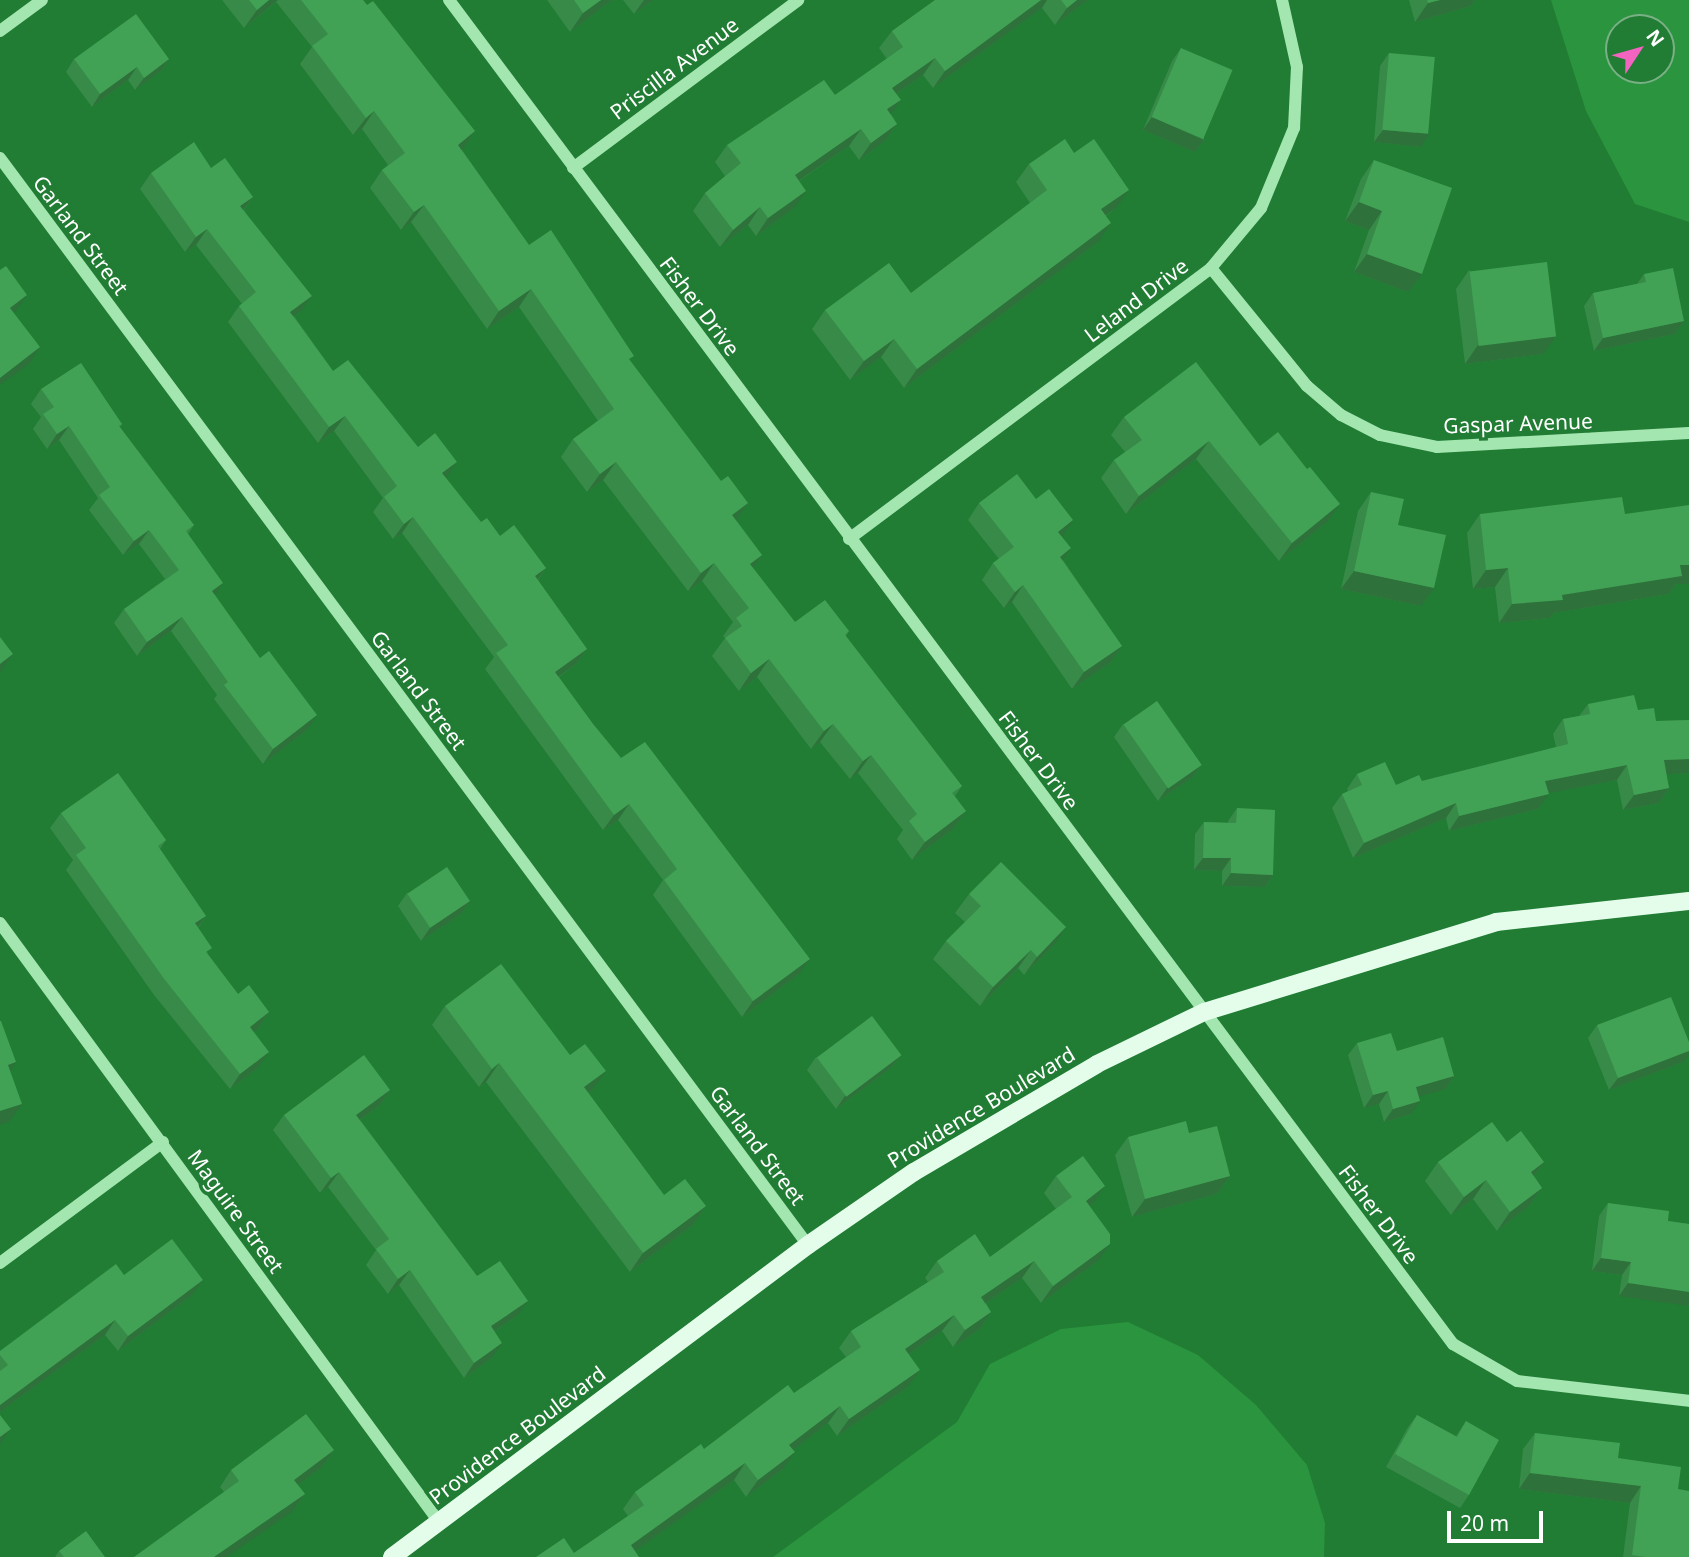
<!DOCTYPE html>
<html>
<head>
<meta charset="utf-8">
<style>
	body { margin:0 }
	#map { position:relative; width:1689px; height:1557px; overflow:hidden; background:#217c34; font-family:"Noto Sans",sans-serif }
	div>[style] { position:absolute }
	.green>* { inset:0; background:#2a943f }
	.minor>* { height:12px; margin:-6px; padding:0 6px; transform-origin:6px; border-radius:6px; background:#a3e6b0 }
	.major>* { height:18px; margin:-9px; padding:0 9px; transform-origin:9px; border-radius:9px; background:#e4fdeb }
	.wall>* { inset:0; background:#388a48 }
	.shaded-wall>* { inset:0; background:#2e713b }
	.building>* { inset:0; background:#41a154; transform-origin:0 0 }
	span { translate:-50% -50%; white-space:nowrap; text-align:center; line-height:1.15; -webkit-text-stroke:7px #217c34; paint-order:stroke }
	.street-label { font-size:21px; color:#fff }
	.north { position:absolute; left:1605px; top:14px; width:70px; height:70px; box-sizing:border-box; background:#217c34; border:2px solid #7ab085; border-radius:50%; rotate:54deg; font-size:19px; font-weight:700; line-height:28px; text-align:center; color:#fff }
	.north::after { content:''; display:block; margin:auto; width:24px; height:32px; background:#f364c0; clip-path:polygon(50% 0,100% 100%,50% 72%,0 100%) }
	.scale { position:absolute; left:1447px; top:1511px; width:96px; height:32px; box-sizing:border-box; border:4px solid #fff; border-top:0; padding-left:9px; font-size:21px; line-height:24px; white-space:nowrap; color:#fff; -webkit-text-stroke:5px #217c34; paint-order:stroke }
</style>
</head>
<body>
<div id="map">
	<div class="green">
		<div style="clip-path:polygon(evenodd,1551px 0,1689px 0,1689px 222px,1635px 204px,1586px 111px,1551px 0,1661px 28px,1661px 70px,1619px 70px,1619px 28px,1661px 28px)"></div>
		<div style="clip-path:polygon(1128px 1322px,1198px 1355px,1256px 1405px,1307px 1465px,1325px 1523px,1324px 1557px,773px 1557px,957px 1422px,990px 1364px,1061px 1329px)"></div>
	</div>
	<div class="minor">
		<div style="left:449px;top:0;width:1678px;rotate:53.24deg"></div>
		<div style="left:1453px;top:1344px;width:74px;rotate:30deg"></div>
		<div style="left:1517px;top:1381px;width:173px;rotate:6.6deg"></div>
		<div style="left:0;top:31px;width:52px;rotate:-36.4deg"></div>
		<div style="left:0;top:158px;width:1354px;rotate:53.38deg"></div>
		<div style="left:573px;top:168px;width:281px;rotate:-36.7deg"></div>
		<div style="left:1211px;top:268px;width:152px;rotate:50.9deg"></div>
		<div style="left:1307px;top:386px;width:45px;rotate:40.5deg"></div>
		<div style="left:1341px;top:415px;width:44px;rotate:27.1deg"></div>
		<div style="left:1380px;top:435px;width:58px;rotate:11.9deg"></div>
		<div style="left:1437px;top:447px;width:252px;rotate:-3.2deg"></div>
		<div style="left:849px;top:539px;width:452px;rotate:-36.8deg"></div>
		<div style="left:1211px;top:268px;width:78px;rotate:-50.2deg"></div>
		<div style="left:1261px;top:208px;width:87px;rotate:-67.6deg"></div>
		<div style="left:1294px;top:128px;width:61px;rotate:-87.2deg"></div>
		<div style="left:1297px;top:67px;width:69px;rotate:-102.6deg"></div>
		<div style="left:0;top:923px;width:743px;rotate:53.76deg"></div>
		<div style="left:0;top:1263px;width:203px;rotate:-36.6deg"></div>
	</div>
	<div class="major">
		<div style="left:392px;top:1557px;width:520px;rotate:-36.87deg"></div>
		<div style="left:808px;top:1245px;width:129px;rotate:-34.6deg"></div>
		<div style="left:914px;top:1172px;width:212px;rotate:-30.5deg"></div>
		<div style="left:1097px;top:1064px;width:119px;rotate:-25.9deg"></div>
		<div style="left:1204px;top:1012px;width:306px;rotate:-17.1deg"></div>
		<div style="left:1496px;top:922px;width:194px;rotate:-6.2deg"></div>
	</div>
	<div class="wall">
		<div style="clip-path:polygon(222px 0,363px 0,475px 131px,462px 150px,529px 245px,630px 361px,721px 481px,748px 503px,736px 520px,762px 555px,753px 568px,795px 622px,849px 631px,846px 636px,962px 786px,955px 796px,966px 811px,953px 829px,912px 860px,897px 839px,903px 830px,858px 773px,850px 779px,820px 742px,811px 749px,757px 677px,739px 691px,712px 656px,725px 638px,723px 636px,733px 622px,702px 581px,688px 591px,603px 480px,587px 492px,561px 457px,573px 439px,598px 421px,519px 307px,487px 329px,411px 222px,401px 230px,370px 188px,382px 170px,388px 165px,362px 129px,353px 135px,300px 64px,312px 47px,276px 2px,244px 28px)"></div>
		<div style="clip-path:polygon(547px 0,612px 0,570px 32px)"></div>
		<div style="clip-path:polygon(623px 0,653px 0,634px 14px)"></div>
		<div style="clip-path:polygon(935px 0,1088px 0,1055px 25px,1042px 8px,933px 88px,923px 75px,896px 94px,891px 114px,897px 124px,885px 141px,859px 160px,849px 146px,799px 181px,794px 208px,756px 236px,748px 225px,720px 247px,693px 211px,705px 193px,725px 176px,715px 162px,727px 145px,835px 95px,887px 59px,879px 48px,892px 31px)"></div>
		<div style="clip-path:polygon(1409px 0,1475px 0,1471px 6px,1415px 22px)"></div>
		<div style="clip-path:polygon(1181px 48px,1204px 140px,1195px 152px,1143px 130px,1172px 61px)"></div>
		<div style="clip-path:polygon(1389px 53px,1421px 147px,1374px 142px,1380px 66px)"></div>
		<div style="clip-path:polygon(74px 59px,169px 59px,161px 71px,135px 90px,128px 80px,92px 107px,66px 72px)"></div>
		<div style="clip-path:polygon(1074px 153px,1116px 208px,1106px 216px,1098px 242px,904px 388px,881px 357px,850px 380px,812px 329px,825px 310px,911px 293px,1030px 203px,1016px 182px,1029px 164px)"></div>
		<div style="clip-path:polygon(1374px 160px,1408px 292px,1354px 272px,1369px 230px,1345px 221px,1361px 179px)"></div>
		<div style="clip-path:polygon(211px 168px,253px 197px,244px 210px,301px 311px,294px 316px,333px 371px,418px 447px,446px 478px,481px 522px,546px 568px,538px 580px,587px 649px,576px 664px,559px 677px,593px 724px,799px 974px,742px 1017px,653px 895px,663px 880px,618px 820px,603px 830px,485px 669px,494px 657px,402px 533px,393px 539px,373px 512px,383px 498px,334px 431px,318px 443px,228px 322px,239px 306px,242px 304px,196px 245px,185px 252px,140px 189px,151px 173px)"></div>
		<div style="clip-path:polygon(1469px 270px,1543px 354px,1465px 364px,1456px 289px)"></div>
		<div style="clip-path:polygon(1644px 274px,1684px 321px,1675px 334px,1594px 351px,1584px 306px,1593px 293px,1637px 284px)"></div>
		<div style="clip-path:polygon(41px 389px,122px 424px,120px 427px,194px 525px,188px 534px,215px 595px,307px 730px,263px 764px,214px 699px,217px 695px,171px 631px,137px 656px,114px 623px,124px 609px,165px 579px,139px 544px,123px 555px,89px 510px,98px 498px,59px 440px,47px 449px,33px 429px,41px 417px,31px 404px)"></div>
		<div style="clip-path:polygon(1124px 417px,1260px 446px,1327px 522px,1279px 561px,1196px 459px,1126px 514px,1101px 478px,1114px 460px,1125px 452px,1111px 435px)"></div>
		<div style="clip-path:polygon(1371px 492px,1398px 525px,1421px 606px,1341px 589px,1358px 511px)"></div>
		<div style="clip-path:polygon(979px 503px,1062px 536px,1063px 560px,1122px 646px,1110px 663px,1072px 689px,1012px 602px,1004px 608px,982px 580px,993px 563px,999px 559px,968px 520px)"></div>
		<div style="clip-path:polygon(1480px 514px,1625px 514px,1676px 584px,1669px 594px,1554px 613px,1550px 618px,1499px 623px,1495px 587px,1473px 589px,1467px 533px)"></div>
		<div style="clip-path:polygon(1588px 704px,1638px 710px,1656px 721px,1689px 720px,1689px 773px,1666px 774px,1669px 788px,1659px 803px,1623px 810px,1617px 780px,1548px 793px,1538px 809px,1449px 831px,1446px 818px,1353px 858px,1332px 808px,1342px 794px,1348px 791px,1347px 789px,1357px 774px,1396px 785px,1422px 781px,1556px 747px,1553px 734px,1563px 719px,1579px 716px)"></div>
		<div style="clip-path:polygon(1123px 724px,1201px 765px,1193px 777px,1158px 801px,1114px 737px)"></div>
		<div style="clip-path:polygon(1237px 808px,1273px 875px,1265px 887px,1222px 886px,1222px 871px,1194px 870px,1195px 834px,1204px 822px,1228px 823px,1228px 821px)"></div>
		<div style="clip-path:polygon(61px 813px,166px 840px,160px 849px,206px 916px,198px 928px,208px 954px,238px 994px,269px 1012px,259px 1028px,254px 1031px,259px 1067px,230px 1089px,154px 995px,66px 870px,73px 860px,50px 828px)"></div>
		<div style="clip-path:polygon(407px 893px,470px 901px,461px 914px,421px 941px,398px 906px)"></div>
		<div style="clip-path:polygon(969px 894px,1053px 946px,1024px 975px,1018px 968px,980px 1006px,933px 959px,946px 941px,965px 922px,955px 913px)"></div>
		<div style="clip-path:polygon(445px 1006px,593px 1089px,588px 1093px,664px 1195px,706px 1206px,693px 1225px,630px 1272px,486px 1082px,479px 1087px,432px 1025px)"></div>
		<div style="clip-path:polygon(1597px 1025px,1683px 1062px,1609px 1090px,1588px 1038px)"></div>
		<div style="clip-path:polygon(1357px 1043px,1397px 1051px,1454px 1076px,1446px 1089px,1419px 1096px,1411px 1114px,1384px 1122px,1379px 1104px,1364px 1108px,1348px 1055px)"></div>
		<div style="clip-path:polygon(901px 1055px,892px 1067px,836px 1109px,807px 1070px,816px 1057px)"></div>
		<div style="clip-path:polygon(390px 1090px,380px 1105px,360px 1120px,477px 1276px,517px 1316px,495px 1331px,492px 1358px,464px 1378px,399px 1285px,388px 1294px,366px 1265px,376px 1250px,328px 1187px,320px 1193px,273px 1130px,284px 1115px)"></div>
		<div style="clip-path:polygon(1189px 1133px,1230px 1176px,1217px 1194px,1132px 1217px,1115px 1155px,1128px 1137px)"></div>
		<div style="clip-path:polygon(1507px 1142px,1544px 1162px,1534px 1176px,1542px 1188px,1529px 1206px,1497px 1231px,1473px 1199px,1451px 1215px,1425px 1181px,1438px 1162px)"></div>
		<div style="clip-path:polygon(1056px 1176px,1093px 1203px,1089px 1206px,1098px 1261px,1041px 1303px,1022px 1278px,986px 1303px,991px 1312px,980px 1329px,953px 1347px,942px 1331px,909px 1354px,908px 1387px,837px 1436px,828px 1423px,793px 1450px,783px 1469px,746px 1497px,734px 1480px,635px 1551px,574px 1553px,628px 1516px,623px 1509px,635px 1492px,794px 1393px,846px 1357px,839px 1348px,851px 1331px,928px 1282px,925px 1278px,937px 1261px,990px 1257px,1056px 1209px,1044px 1193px)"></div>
		<div style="clip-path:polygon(1608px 1203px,1668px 1221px,1689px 1224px,1619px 1296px,1622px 1275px,1592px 1271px,1599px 1216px)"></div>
		<div style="clip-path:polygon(124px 1275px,192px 1295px,118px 1351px,105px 1335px,0 1412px,0 1351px)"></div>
		<div style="clip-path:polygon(1417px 1415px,1456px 1436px,1466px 1421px,1469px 1495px,1460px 1508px,1386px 1467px,1408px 1427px)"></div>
		<div style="clip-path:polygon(1535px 1433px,1618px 1458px,1678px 1489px,1689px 1557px,1623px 1557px,1630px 1503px,1519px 1489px,1523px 1449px)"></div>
		<div style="clip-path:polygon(334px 1450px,322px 1467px,298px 1485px,305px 1494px,293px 1511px,224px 1492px,220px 1487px,231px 1470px)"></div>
		<div style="clip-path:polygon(59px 1551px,105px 1557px,55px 1557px)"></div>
	</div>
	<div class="shaded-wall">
		<div style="clip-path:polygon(269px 0,278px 0,244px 28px,257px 10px)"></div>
		<div style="clip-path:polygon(601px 0,612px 0,570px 32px,583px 13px)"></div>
		<div style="clip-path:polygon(644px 0,653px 0,634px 14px)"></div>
		<div style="clip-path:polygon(1041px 0,1047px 0,1042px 8px,933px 88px,945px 71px)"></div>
		<div style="clip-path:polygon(1077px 0,1088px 0,1055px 25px,1067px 8px)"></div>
		<div style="clip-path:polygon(1440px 0,1475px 0,1471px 6px,1415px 22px,1428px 3px)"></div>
		<div style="clip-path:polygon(935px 58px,923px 75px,880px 105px,892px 88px)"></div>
		<div style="clip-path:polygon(169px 59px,161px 71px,135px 90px,144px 78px)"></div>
		<div style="clip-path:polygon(137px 67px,128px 80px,92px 107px,100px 94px)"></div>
		<div style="clip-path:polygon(901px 100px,888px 118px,887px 109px)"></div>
		<div style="clip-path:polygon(374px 111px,362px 129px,353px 135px,366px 118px)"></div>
		<div style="clip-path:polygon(1152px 117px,1204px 140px,1195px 152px,1143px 130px)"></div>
		<div style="clip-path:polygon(897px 124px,885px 141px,859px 160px,871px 143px)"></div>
		<div style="clip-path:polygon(861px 129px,849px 146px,782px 192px,795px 175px)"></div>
		<div style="clip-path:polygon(1383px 130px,1429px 134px,1421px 147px,1374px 142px)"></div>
		<div style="clip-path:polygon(475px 131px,463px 149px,445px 162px,458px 145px)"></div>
		<div style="clip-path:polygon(1129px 190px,1116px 208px,1088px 228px,1101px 209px)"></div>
		<div style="clip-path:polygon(806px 191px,794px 208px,756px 236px,768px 218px)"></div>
		<div style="clip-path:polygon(253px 197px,242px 212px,240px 206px)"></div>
		<div style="clip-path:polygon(1359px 202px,1382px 211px,1369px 230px,1345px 221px)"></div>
		<div style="clip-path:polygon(424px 205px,411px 222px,401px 230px,414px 212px)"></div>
		<div style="clip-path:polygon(760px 207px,748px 225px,720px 247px,733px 230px)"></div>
		<div style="clip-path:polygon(1111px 223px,1098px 242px,904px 388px,917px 369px)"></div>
		<div style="clip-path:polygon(207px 229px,196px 245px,185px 252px,196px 237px)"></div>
		<div style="clip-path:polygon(1367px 254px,1422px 274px,1408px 292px,1354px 272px)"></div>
		<div style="clip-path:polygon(531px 289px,519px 307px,487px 329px,499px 311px)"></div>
		<div style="clip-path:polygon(27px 295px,16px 311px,0 323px,10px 308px)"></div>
		<div style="clip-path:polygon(312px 296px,301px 311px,279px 327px,290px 312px)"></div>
		<div style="clip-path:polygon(1684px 321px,1675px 334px,1594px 351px,1603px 338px)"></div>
		<div style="clip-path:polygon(1556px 336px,1543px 354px,1465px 364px,1478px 345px)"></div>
		<div style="clip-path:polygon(894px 339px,881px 357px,850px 380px,864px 361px)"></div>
		<div style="clip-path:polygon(40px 347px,29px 364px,0 385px,0 378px)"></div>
		<div style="clip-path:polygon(345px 416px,334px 431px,318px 443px,329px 427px)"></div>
		<div style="clip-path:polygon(69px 426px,59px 440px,47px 449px,57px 434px)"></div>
		<div style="clip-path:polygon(1209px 441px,1196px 459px,1126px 514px,1139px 496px)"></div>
		<div style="clip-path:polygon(457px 462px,446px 478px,442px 473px)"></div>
		<div style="clip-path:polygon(616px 462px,603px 480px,587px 492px,600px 474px)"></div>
		<div style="clip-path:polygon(748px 503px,736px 521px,732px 515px)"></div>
		<div style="clip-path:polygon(1340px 504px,1327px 522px,1279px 561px,1292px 543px)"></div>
		<div style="clip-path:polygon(413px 517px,402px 533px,393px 539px,404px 524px)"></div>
		<div style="clip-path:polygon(1073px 520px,1062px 537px,1058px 532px)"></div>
		<div style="clip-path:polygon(149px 530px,139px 544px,123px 555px,134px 541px)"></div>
		<div style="clip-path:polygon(1071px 548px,1060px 564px,1060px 557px)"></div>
		<div style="clip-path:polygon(762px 555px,750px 573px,750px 564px)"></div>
		<div style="clip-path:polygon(714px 563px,702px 581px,688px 591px,701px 573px)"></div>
		<div style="clip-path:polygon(1680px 565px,1689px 565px,1689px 584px,1676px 584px,1669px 594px,1554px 613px,1550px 618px,1499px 623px,1512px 604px)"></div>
		<div style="clip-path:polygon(546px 568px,535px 583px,535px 576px)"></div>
		<div style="clip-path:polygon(1508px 568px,1495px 587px,1473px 589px,1486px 570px)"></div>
		<div style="clip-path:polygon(1354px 571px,1434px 588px,1421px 606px,1341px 589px)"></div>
		<div style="clip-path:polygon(223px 583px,213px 598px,212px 591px)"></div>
		<div style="clip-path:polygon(1023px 585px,1012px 602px,1004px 608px,1015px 592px)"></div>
		<div style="clip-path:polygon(182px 617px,171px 631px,137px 656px,147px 642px)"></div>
		<div style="clip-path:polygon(1122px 646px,1110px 663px,1072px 689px,1084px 672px)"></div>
		<div style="clip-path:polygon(587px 649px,576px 664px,544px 687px,555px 672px)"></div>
		<div style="clip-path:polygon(13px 654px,1px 671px,0 672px,0 664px)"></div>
		<div style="clip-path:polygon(769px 659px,757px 677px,739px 691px,751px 673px)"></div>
		<div style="clip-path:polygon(317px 715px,307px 730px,263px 764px,273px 749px)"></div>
		<div style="clip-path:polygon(833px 724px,820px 742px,811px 749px,824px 731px)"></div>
		<div style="clip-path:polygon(871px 755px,858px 773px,850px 779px,863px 761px)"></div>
		<div style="clip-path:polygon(1689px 759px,1689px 773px,1653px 775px,1664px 760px)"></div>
		<div style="clip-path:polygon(1201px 765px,1193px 777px,1158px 801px,1167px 788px)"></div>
		<div style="clip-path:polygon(1627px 765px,1617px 780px,1535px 796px,1545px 781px)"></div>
		<div style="clip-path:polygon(1669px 788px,1659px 803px,1623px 810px,1634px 795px)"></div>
		<div style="clip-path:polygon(1549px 794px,1538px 809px,1449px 831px,1459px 816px)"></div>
		<div style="clip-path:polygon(1456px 803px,1446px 818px,1353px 858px,1364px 843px)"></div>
		<div style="clip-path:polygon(629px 804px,618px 820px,603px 830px,614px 815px)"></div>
		<div style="clip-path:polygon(966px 811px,953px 829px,912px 860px,925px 842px)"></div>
		<div style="clip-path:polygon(1203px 858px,1231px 858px,1222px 871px,1194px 870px)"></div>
		<div style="clip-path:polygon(1231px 873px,1273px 875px,1265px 887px,1222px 886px)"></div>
		<div style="clip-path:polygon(470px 901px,461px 914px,421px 941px,430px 928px)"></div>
		<div style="clip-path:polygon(206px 916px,195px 931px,195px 923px)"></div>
		<div style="clip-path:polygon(1066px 927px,1053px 946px,1024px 975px,1037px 957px)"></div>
		<div style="clip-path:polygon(1031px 950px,1018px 968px,980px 1006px,993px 987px)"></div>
		<div style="clip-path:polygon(810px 959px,799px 974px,742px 1017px,753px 1001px)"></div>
		<div style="clip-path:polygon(269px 1012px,259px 1028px,240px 1042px,250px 1027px)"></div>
		<div style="clip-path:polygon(1689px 1051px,1689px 1054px,1683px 1062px,1609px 1090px,1618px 1078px)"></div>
		<div style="clip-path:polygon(269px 1052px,259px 1067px,230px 1089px,240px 1074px)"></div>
		<div style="clip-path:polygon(901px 1055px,892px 1067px,836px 1109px,845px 1096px)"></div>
		<div style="clip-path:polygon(16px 1062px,3px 1081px,8px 1065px)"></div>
		<div style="clip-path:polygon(499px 1063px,486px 1082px,479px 1087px,492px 1069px)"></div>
		<div style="clip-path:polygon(606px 1071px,593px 1089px,570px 1106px,584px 1087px)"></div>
		<div style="clip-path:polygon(1454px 1076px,1446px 1089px,1407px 1100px,1416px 1087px)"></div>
		<div style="clip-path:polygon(390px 1090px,380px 1105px,346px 1130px,356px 1115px)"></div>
		<div style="clip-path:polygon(1388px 1091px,1379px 1104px,1364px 1108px,1373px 1095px)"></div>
		<div style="clip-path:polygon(1420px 1101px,1411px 1114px,1384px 1122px,1393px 1109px)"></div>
		<div style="clip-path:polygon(22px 1104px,9px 1122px,0 1125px,0 1111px)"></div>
		<div style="clip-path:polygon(1544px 1162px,1531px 1180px,1531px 1172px)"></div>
		<div style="clip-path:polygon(339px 1172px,328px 1187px,320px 1193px,331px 1178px)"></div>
		<div style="clip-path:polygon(1230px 1176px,1217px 1194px,1132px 1217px,1145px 1199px)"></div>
		<div style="clip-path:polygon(1486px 1180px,1473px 1199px,1451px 1215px,1464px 1197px)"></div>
		<div style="clip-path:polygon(1105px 1186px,1093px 1203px,1074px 1218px,1086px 1201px)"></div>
		<div style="clip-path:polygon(1542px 1188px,1529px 1206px,1497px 1231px,1510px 1212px)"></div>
		<div style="clip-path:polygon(706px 1206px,693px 1225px,630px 1272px,643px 1253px)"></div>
		<div style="clip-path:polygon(1110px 1244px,1098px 1261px,1041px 1303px,1053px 1286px)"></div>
		<div style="clip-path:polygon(1601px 1258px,1631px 1262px,1622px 1275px,1592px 1271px)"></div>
		<div style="clip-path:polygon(1034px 1261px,1022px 1278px,970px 1314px,981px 1297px)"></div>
		<div style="clip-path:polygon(410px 1270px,399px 1285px,388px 1294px,398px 1279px)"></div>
		<div style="clip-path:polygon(203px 1280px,192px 1295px,118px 1351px,128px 1336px)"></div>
		<div style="clip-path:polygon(1628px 1283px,1689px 1292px,1689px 1306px,1619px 1296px)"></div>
		<div style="clip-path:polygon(528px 1301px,517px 1316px,480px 1341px,491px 1326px)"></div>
		<div style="clip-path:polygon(991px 1312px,980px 1329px,953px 1347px,965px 1330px)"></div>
		<div style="clip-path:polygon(954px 1315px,942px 1331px,893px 1365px,905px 1349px)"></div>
		<div style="clip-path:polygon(115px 1320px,105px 1335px,0 1412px,0 1405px)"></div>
		<div style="clip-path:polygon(502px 1343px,492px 1358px,464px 1378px,474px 1363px)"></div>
		<div style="clip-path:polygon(920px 1370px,908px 1387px,837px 1436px,849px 1419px)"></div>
		<div style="clip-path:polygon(840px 1406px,828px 1423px,778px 1462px,789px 1445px)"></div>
		<div style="clip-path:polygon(11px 1429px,0 1444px,0 1437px)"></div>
		<div style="clip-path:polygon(334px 1450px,322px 1467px,282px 1497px,294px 1480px)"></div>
		<div style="clip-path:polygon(795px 1452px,783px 1469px,746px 1497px,758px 1480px)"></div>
		<div style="clip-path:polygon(745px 1463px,734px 1480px,627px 1557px,631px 1545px)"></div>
		<div style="clip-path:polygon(1530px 1473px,1641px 1486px,1630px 1503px,1519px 1489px)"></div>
		<div style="clip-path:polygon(305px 1494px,293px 1511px,227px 1557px,214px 1557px)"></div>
	</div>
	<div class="building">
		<div style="clip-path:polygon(249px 0,269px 0,257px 10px)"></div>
		<div style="clip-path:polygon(301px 0,363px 0,367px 5px,373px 1px,475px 131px,458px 145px,529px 245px,551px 230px,634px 356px,629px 359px,721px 481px,728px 476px,748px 503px,732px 515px,762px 555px,750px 564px,795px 622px,825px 600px,849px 631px,845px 635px,962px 786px,952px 793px,966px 811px,925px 842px,909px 821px,917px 814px,871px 755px,863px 761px,833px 724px,824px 731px,769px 659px,751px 673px,725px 638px,742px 626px,736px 618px,749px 608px,714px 563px,701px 573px,616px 462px,600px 474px,573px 439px,614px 409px,531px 289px,499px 311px,424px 205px,414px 212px,382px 170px,405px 153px,374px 111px,366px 118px,312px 46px,328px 34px)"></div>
		<div style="clip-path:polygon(574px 0,601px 0,583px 13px)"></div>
		<div style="clip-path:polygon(935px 0,1041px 0,945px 71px,935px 58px,892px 88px,901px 100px,887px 109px,897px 124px,871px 143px,861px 129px,795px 175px,806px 191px,768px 218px,760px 207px,733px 230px,705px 193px,741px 163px,727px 145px,824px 80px,835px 95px,903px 47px,892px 31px)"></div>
		<div style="clip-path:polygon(1061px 0,1077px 0,1067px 8px)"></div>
		<div style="clip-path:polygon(1427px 0,1440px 0,1428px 3px)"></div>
		<div style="clip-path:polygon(136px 14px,169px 59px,144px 78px,137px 67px,100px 94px,74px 59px)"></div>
		<div style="left:1181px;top:48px;width:56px;height:75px;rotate:23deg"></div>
		<div style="left:1389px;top:53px;width:46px;height:77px;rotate:5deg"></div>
		<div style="clip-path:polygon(1065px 139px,1074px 153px,1094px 139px,1129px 190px,1101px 209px,1111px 223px,917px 369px,894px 339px,864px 361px,825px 310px,889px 263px,911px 293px,1047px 190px,1029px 164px)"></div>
		<div style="clip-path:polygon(194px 142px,211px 168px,225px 158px,253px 197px,240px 206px,312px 296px,290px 312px,333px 371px,348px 360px,418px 447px,435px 433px,457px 462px,442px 473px,481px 522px,487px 518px,500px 536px,514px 525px,546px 568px,535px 576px,587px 649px,555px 672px,593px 724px,621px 758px,645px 742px,810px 959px,753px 1001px,664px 880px,677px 869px,629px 804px,614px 815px,496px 653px,508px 645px,413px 517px,404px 524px,384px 497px,397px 486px,345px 416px,329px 427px,239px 306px,256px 292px,207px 229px,196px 237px,151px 173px)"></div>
		<div style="clip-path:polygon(1374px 160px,1452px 188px,1422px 274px,1367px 254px,1382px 211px,1359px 202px)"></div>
		<div style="left:1547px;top:262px;width:75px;height:78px;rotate:83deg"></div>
		<div style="clip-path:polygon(6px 266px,27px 295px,10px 308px,40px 347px,0 378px,0 270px)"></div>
		<div style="clip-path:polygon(1673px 268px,1684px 321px,1603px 338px,1593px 293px,1646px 282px,1644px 274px)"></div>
		<div style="clip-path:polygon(1196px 362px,1260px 446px,1278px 432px,1307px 469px,1310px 467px,1340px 504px,1292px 543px,1209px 441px,1139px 496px,1114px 460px,1142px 440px,1124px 417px)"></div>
		<div style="clip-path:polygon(81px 363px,122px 424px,119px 426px,194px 525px,186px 531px,223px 583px,212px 591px,260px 658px,269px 651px,317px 715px,273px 749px,224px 685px,228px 682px,182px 617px,147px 642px,124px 609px,179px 570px,149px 530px,134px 541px,99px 495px,110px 487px,69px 426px,57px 434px,43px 414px,54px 407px,41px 389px)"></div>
		<div style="clip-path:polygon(1017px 474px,1036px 499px,1049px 489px,1073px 520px,1058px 532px,1071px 548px,1060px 557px,1122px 646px,1084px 672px,1023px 585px,1015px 592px,993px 563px,1014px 547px,979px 503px)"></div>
		<div style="clip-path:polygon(1371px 492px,1404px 499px,1398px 525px,1446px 535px,1434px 588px,1354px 571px)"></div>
		<div style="clip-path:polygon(1622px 497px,1625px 514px,1689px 505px,1689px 565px,1680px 565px,1682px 576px,1562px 595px,1563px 600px,1512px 604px,1508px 568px,1486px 570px,1480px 514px)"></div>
		<div style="clip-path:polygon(0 637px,13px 654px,0 664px)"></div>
		<div style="clip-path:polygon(1634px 695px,1638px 710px,1654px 708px,1656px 721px,1689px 720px,1689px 759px,1664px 760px,1669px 788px,1634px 795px,1627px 765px,1545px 781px,1549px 794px,1459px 816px,1456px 803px,1364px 843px,1342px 794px,1362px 785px,1357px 774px,1385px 762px,1396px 785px,1419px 775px,1422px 781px,1568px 744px,1563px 719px,1590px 714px,1588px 704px)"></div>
		<div style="left:1157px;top:701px;width:78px;height:41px;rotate:55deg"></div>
		<div style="clip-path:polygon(118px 773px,166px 840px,158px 846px,206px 916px,195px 923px,212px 948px,206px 952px,238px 994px,249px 985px,269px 1012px,250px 1027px,269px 1052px,240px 1074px,165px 980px,76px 855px,86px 848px,61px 813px)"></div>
		<div style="clip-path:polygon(1237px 808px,1275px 810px,1273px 875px,1231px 873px,1231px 858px,1203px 858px,1204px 822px,1236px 823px)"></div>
		<div style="clip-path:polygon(1001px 862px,1066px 927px,1037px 957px,1031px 950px,993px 987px,946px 941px,981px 906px,969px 894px)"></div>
		<div style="left:447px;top:867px;width:41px;height:48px;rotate:56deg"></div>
		<div style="clip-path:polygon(501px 964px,570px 1055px,585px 1044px,606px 1071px,584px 1087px,664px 1195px,685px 1179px,706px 1206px,643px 1253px,499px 1063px,492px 1069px,445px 1006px)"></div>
		<div style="clip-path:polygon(1671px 997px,1689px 1042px,1689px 1051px,1618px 1078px,1597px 1025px)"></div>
		<div style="left:872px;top:1016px;width:49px;height:69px;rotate:53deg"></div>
		<div style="clip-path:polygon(0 1021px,1px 1021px,16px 1062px,8px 1065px,22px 1104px,0 1111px)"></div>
		<div style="clip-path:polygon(1391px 1033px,1397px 1051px,1443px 1037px,1454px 1076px,1416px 1087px,1420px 1101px,1393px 1109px,1388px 1091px,1373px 1095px,1357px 1043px)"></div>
		<div style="clip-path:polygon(364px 1055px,390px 1090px,356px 1115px,477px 1276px,500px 1261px,528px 1301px,491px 1326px,502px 1343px,474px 1363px,410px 1270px,398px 1279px,376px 1249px,389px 1239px,339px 1172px,331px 1178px,284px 1115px)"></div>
		<div style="clip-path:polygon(1186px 1121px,1189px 1133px,1217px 1126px,1230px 1176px,1145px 1199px,1128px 1137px)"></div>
		<div style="clip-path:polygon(1492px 1122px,1507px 1142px,1521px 1131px,1544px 1162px,1531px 1172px,1542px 1188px,1510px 1212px,1486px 1180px,1464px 1197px,1438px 1162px)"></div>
		<div style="clip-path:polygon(1083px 1156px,1105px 1186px,1086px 1201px,1110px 1234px,1110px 1244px,1053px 1286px,1034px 1261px,981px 1297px,991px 1312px,965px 1330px,954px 1315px,905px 1349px,920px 1370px,849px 1419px,840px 1406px,789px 1445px,795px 1452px,758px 1480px,745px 1463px,631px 1545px,639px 1557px,536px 1557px,564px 1538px,574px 1553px,644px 1505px,635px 1492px,701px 1444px,704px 1449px,788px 1385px,794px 1393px,861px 1347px,851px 1331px,944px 1272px,937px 1261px,975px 1234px,990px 1257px,1072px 1197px,1056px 1176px)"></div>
		<div style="clip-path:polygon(1608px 1203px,1669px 1211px,1668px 1221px,1689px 1224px,1689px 1292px,1628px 1283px,1631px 1262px,1601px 1258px)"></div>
		<div style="clip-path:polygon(172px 1239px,203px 1280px,128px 1336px,115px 1320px,0 1405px,0 1371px,8px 1365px,0 1355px,0 1351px,116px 1264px,124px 1275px)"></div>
		<div style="clip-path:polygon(306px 1414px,334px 1450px,294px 1480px,305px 1494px,214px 1557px,134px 1557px,239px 1481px,231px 1470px)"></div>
		<div style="clip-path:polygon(0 1415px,11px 1429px,0 1437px)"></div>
		<div style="clip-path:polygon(1417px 1415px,1457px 1437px,1466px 1421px,1499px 1440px,1469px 1495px,1395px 1454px)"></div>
		<div style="clip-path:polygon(1535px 1433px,1620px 1443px,1618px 1458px,1681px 1467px,1678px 1489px,1689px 1491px,1689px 1557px,1646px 1557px,1632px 1555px,1641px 1486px,1530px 1473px)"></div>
		<div style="clip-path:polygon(86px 1531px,105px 1557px,64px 1557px,59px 1551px)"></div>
	</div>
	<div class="street-label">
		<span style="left:674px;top:68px;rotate:-37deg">Priscilla Avenue</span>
		<span style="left:81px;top:235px;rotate:53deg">Garland Street</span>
		<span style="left:1136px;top:300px;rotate:-37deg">Leland Drive</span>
		<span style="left:700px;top:306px;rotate:53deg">Fisher Drive</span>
		<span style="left:1518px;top:423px;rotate:-2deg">Gaspar Avenue</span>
		<span style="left:419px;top:690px;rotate:53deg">Garland Street</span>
		<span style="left:1039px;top:760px;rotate:53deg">Fisher Drive</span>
		<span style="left:981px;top:1107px;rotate:-31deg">Providence Boulevard</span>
		<span style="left:758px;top:1145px;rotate:53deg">Garland Street</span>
		<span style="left:236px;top:1211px;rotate:54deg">Maguire Street</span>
		<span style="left:1379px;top:1214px;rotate:53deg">Fisher Drive</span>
		<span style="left:517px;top:1435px;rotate:-37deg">Providence Boulevard</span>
	</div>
	<div class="north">N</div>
	<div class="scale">20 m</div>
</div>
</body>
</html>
